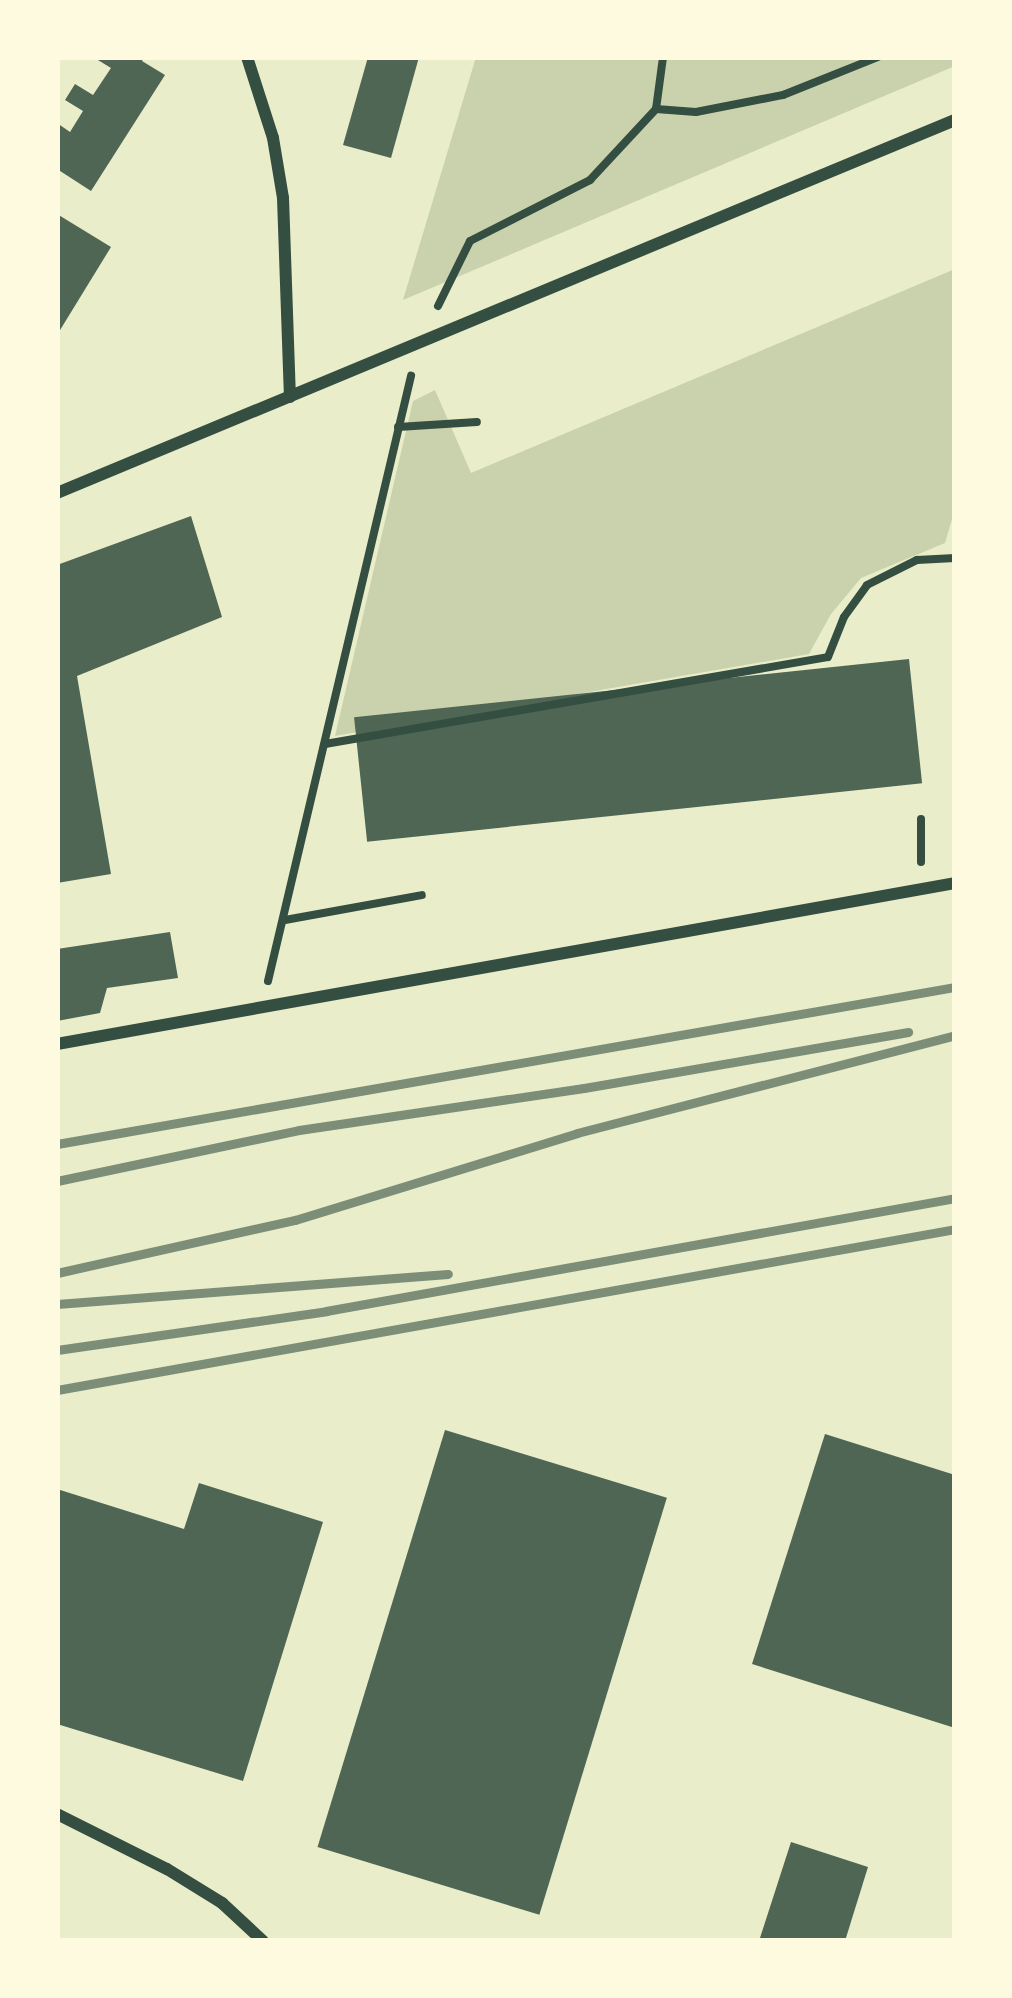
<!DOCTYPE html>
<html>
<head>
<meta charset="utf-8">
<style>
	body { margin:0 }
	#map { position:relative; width:1012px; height:1998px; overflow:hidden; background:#e9edc9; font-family:Rubik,sans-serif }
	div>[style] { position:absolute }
	.green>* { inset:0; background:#cad2ad }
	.building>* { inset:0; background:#4f6655; transform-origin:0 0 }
	.path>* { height:8px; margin:-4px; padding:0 4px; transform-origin:4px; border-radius:4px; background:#344e41 }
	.minor>* { height:12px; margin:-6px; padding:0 6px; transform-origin:6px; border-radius:6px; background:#344e41 }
	.rail>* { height:9px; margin:-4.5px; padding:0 4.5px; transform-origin:4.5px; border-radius:4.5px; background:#7c8e77 }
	span { translate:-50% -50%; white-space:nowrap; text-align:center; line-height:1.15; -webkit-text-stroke:12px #fefae0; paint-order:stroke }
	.frame { position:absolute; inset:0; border:60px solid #fefae0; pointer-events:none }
</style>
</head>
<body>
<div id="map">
	<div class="green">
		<div style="clip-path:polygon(476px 57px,955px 57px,955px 66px,403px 300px)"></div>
		<div style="clip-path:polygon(955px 269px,955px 509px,945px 543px,861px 578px,831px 614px,809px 654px,335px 736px,413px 401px,435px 390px,471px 473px)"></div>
	</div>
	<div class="building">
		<div style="clip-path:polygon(93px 57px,144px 57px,142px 61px,165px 75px,91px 191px,57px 169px,57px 123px,70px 132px,83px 111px,65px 100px,75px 84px,93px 95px,111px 68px)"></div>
		<div style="clip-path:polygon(368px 57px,419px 57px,391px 158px,343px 145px)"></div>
		<div style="clip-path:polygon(57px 214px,111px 247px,57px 335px)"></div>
		<div style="clip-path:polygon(191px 516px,222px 617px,77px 676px,111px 874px,57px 883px,57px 565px)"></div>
		<div style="left:909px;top:659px;width:125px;height:558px;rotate:84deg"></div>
		<div style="clip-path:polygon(170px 932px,178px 978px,107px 988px,100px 1013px,57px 1021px,57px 949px)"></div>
		<div style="left:445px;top:1430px;width:232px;height:436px;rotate:17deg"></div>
		<div style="clip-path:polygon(825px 1434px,955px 1475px,955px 1728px,752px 1664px)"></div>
		<div style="clip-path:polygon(199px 1483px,323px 1522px,243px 1781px,57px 1724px,57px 1489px,184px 1529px)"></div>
		<div style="clip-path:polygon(791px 1842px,868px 1867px,845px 1941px,759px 1941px)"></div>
	</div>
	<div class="path">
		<div style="left:656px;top:109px;width:52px;rotate:-82.3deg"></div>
		<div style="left:438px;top:306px;width:72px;rotate:-63.8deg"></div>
		<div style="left:470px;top:241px;width:135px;rotate:-26.9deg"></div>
		<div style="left:590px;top:180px;width:97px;rotate:-47.1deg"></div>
		<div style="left:656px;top:109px;width:40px;rotate:4.3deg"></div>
		<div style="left:696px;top:112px;width:89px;rotate:-11.1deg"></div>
		<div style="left:783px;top:95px;width:102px;rotate:-21.8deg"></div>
		<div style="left:398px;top:427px;width:79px;rotate:-3.6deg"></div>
		<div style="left:325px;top:744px;width:510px;rotate:-9.81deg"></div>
		<div style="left:828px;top:657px;width:43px;rotate:-68.2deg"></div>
		<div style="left:844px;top:617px;width:39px;rotate:-54deg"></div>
		<div style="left:867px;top:585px;width:56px;rotate:-26.6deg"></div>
		<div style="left:917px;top:560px;width:38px;rotate:-3deg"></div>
		<div style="left:921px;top:862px;width:43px;rotate:-90deg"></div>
		<div style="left:285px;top:920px;width:139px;rotate:-10.3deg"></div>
		<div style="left:268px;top:981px;width:622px;rotate:-76.7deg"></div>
	</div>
	<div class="minor">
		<div style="left:247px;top:57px;width:85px;rotate:72.2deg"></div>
		<div style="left:273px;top:138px;width:61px;rotate:80.5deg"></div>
		<div style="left:283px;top:198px;width:199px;rotate:88deg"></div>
		<div style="left:57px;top:493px;width:972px;rotate:-22.56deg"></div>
		<div style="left:57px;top:1044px;width:912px;rotate:-10.16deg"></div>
		<div style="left:57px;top:1814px;width:123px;rotate:26.6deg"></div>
		<div style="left:167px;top:1869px;width:65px;rotate:31.7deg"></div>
		<div style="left:222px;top:1903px;width:56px;rotate:42.8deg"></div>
	</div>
	<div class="rail">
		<div style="left:57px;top:1144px;width:912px;rotate:-9.92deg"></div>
		<div style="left:57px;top:1181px;width:247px;rotate:-11.9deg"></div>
		<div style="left:299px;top:1130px;width:288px;rotate:-8.4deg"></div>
		<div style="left:584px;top:1088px;width:329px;rotate:-9.8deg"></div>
		<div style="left:57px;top:1273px;width:244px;rotate:-12.6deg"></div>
		<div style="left:295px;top:1220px;width:295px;rotate:-17.1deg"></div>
		<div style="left:577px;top:1133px;width:390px;rotate:-14.5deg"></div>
		<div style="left:57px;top:1304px;width:392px;rotate:-4.4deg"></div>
		<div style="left:57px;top:1350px;width:272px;rotate:-8.2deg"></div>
		<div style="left:326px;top:1311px;width:639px;rotate:-10.18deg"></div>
		<div style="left:57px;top:1390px;width:912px;rotate:-10.16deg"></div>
	</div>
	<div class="frame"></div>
</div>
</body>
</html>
